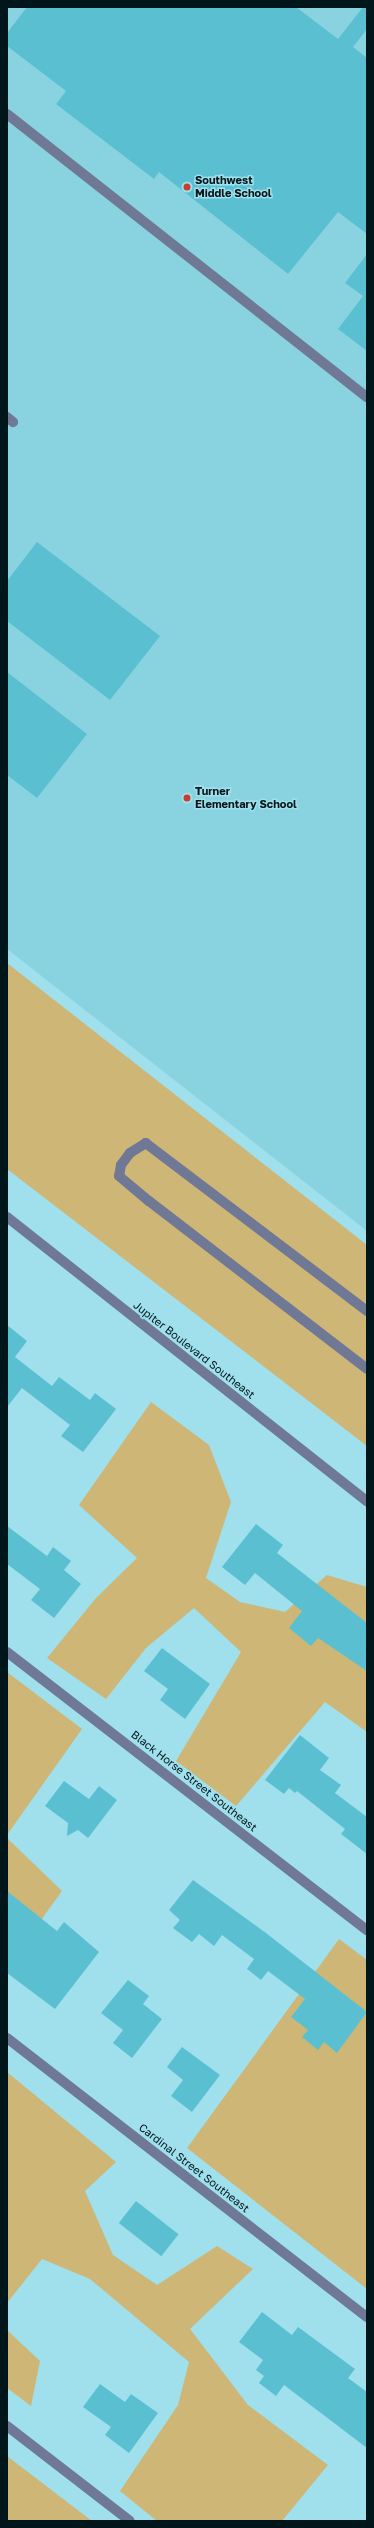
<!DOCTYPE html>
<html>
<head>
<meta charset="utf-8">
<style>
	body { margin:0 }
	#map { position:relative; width:374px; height:2528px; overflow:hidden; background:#9fe0ec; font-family:"Golos Text",sans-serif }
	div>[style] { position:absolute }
	.built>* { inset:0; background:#89d3e0 }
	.green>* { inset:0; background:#ceb676 }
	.building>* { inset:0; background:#5ac0d1; transform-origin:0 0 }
	.minor>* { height:10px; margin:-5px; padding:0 5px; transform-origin:5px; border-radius:5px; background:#6f7894 }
	.dots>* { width:11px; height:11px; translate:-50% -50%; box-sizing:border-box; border:2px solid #9fe0ec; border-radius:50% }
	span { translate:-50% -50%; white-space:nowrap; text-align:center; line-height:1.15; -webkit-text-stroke:3px #9fe0ec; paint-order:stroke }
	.poi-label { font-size:11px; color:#00161b; font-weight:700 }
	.left { translate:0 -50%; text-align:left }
	.street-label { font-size:11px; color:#00161b }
	.frame { position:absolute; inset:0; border:8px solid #00161b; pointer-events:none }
</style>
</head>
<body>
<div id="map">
	<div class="built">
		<div style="clip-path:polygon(7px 7px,367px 7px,367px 1231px,7px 949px)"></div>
	</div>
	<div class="green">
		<div style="clip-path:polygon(7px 963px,367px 1245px,367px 1446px,7px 1169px)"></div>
		<div style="clip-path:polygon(151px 1402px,209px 1445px,231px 1502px,206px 1578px,240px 1602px,285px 1612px,327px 1575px,367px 1587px,367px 1732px,325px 1702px,236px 1806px,176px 1761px,241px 1652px,194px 1608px,146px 1648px,106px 1699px,47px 1658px,96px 1598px,137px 1558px,79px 1505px)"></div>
		<div style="clip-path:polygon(7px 1672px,82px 1729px,7px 1835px)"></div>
		<div style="clip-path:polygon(7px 1838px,62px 1891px,7px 1967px)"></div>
		<div style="clip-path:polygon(339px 1939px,367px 1960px,367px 2289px,187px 2148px)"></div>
		<div style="clip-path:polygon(7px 2072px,116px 2162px,85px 2191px,113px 2255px,157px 2285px,217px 2246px,253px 2269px,190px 2329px,248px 2405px,328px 2465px,282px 2521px,157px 2521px,120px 2491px,178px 2405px,189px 2362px,90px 2279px,42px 2259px,7px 2303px)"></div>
		<div style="clip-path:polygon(7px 2330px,40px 2361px,31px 2406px,7px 2388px)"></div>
		<div style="clip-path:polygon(7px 2456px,92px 2521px,7px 2521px)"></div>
	</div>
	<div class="building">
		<div style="clip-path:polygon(27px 7px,296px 7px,338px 39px,363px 7px,367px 7px,367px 29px,353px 47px,367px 58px,367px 234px,338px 212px,288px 274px,159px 172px,154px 179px,56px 104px,66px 91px,7px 46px,7px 33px)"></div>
		<div style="clip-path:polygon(367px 254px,367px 351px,338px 329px,363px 296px,345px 283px)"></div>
		<div style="clip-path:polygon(37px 542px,160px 636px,110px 700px,7px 621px,7px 581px)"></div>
		<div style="clip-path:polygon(7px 672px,87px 734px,37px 798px,7px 775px)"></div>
		<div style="clip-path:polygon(7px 1325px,27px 1341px,15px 1357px,52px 1386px,59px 1377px,90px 1400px,95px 1393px,116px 1409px,83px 1452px,61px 1436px,70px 1425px,22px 1388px,7px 1407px)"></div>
		<div style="clip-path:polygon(256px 1524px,283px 1545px,277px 1553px,367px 1623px,367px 1671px,318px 1638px,311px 1646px,289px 1628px,302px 1611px,255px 1573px,245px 1585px,222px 1567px)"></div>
		<div style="clip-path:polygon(7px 1526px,47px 1556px,53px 1547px,71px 1561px,64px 1570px,81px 1584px,54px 1618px,31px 1600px,40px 1589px,7px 1564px)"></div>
		<div style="clip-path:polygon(162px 1648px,210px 1684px,185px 1719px,160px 1700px,168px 1689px,144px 1671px)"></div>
		<div style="clip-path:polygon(300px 1735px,329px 1758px,320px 1770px,341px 1785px,335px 1793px,367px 1817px,367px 1854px,341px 1834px,345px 1829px,297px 1791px,295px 1793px,289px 1788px,284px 1794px,265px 1780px)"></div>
		<div style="clip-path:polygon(64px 1781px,89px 1799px,99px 1786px,117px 1800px,88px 1838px,78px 1830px,67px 1836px,68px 1823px,45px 1806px)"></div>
		<div style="clip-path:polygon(193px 1880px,266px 1933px,367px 2012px,337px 2053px,324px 2042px,318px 2050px,302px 2037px,308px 2030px,291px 2017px,305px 1999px,268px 1971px,261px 1980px,247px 1969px,254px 1959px,222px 1935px,214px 1946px,199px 1934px,192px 1942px,173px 1928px,180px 1920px,169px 1910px)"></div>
		<div style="clip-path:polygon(7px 1891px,57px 1931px,64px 1922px,99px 1952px,55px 2009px,7px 1973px)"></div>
		<div style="clip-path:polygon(128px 1980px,149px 1996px,143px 2004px,162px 2019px,132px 2058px,113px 2043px,123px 2030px,101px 2013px)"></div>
		<div style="clip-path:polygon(182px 2047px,220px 2075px,192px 2112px,171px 2096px,183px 2080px,167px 2067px)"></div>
		<div style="left:136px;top:2201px;width:54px;height:28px;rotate:38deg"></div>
		<div style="clip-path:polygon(262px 2312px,292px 2335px,298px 2327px,355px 2369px,348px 2378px,367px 2392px,367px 2448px,284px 2385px,276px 2396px,259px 2383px,264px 2376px,256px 2370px,263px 2360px,239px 2342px)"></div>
		<div style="clip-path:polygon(100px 2384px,125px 2402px,131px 2394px,158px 2413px,129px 2453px,105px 2435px,111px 2427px,83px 2407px)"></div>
	</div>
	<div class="minor">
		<div style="left:7px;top:114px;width:458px;rotate:38.2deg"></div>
		<div style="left:7px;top:417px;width:8px;rotate:40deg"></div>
		<div style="left:7px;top:1217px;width:459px;rotate:38.3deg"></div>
		<div style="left:367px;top:1311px;width:278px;rotate:-142.8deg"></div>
		<div style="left:146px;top:1143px;width:19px;rotate:148deg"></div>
		<div style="left:130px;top:1153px;width:15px;rotate:127deg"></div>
		<div style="left:121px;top:1165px;width:11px;rotate:100deg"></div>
		<div style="left:119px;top:1176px;width:39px;rotate:40deg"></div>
		<div style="left:149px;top:1201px;width:275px;rotate:37.6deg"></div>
		<div style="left:7px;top:1652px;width:455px;rotate:37.7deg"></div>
		<div style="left:7px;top:2038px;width:455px;rotate:37.8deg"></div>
		<div style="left:7px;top:2426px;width:155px;rotate:37.7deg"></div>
	</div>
	<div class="dots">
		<div style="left:187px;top:187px;background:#c93d2d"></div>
		<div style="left:187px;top:798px;background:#c93d2d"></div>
	</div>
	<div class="poi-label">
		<span class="left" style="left:195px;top:187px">Southwest<br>Middle School</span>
		<span class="left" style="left:195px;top:798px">Turner<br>Elementary School</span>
	</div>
	<div class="street-label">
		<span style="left:194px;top:1350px;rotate:38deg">Jupiter Boulevard Southeast</span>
		<span style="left:194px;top:1781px;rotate:38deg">Black Horse Street Southeast</span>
		<span style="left:194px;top:2168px;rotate:38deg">Cardinal Street Southeast</span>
	</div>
	<div class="frame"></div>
</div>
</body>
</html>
